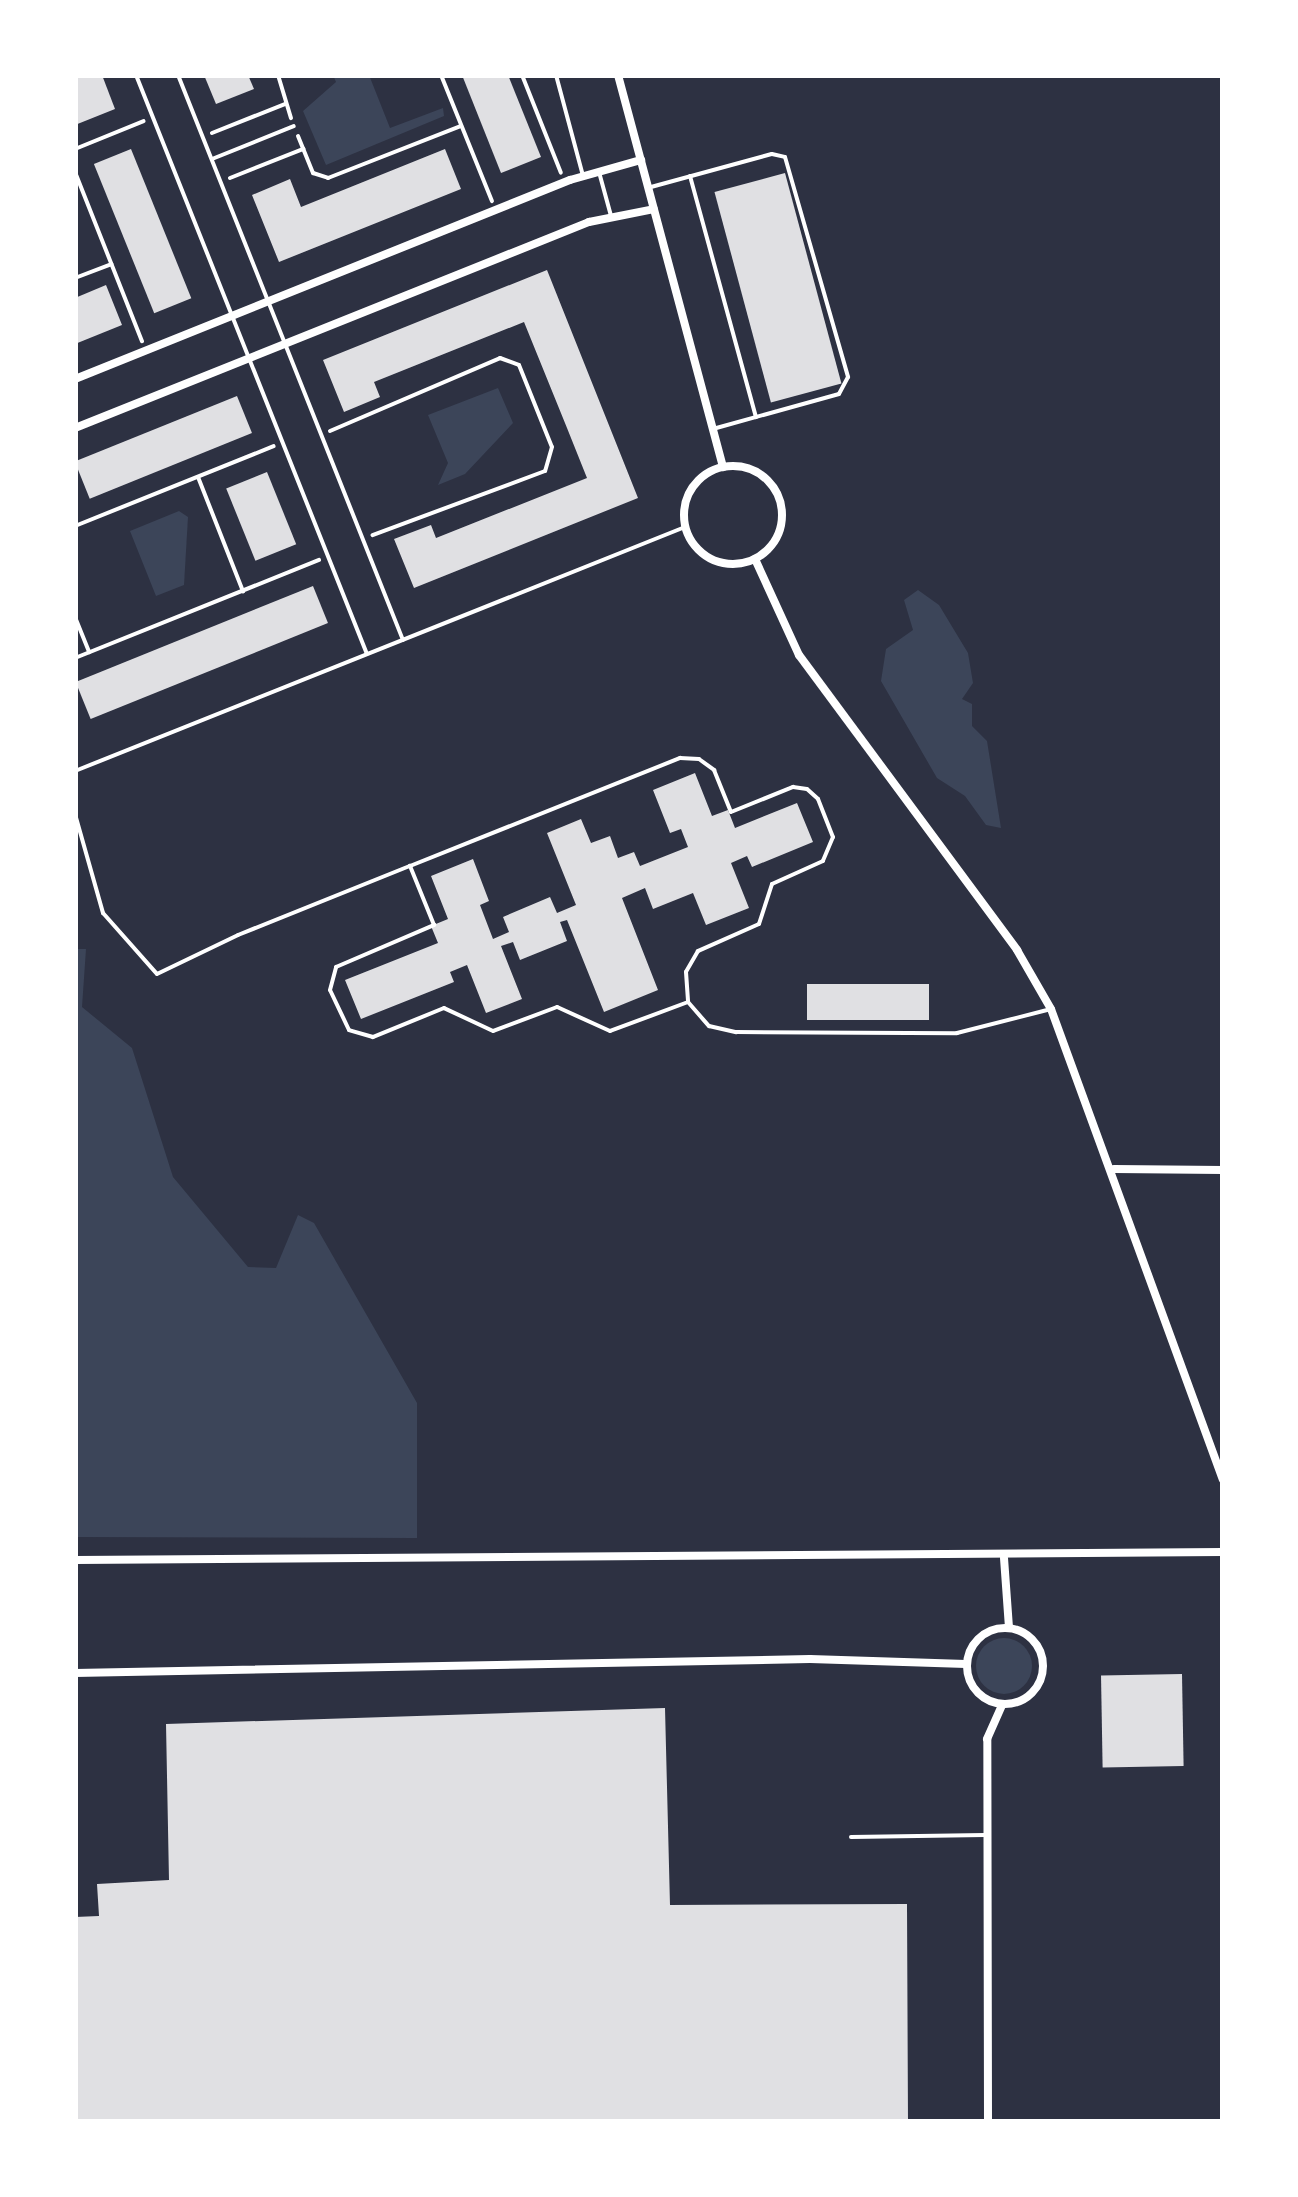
<!DOCTYPE html>
<html>
<head>
<meta charset="utf-8">
<style>
	body { margin:0 }
	#map { position:relative; width:1298px; height:2197px; overflow:hidden; background:#2d3142; font-family:Ubuntu,sans-serif }
	div>[style] { position:absolute }
	.green>* { inset:0; background:#3c4559 }
	.round { border-radius:50% }
	.building>* { inset:0; background:#e0e0e3; transform-origin:0 0 }
	.path>* { height:4px; margin:-2px; padding:0 2px; transform-origin:2px; border-radius:2px; background:#fff }
	.service>* { height:4px; margin:-2px; padding:0 2px; transform-origin:2px; border-radius:2px; background:#fff }
	.minor>* { height:8px; margin:-4px; padding:0 4px; transform-origin:4px; border-radius:4px; background:#fff }
	.minor>.ring { margin:-4px; padding:0; box-sizing:content-box; background:none; border:8px solid #fff; border-radius:50% }
	span { translate:-50% -50%; white-space:nowrap; text-align:center; line-height:1.15; -webkit-text-stroke:10px #fff; paint-order:stroke }
	.frame { position:absolute; inset:0; border:78px solid #fff; pointer-events:none }
</style>
</head>
<body>
<div id="map">
	<div class="green">
		<div style="clip-path:polygon(333px 75px,369px 75px,390px 128px,443px 108px,444px 116px,326px 165px,303px 111px,336px 82px)"></div>
		<div style="clip-path:polygon(498px 388px,513px 423px,465px 474px,438px 485px,448px 463px,428px 415px)"></div>
		<div style="clip-path:polygon(179px 511px,188px 517px,184px 585px,156px 596px,130px 531px)"></div>
		<div style="clip-path:polygon(918px 590px,939px 605px,968px 653px,973px 683px,962px 699px,972px 704px,972px 726px,987px 741px,1001px 828px,986px 825px,965px 796px,937px 778px,881px 681px,886px 649px,913px 630px,904px 600px)"></div>
		<div style="clip-path:polygon(75px 949px,86px 949px,82px 1007px,132px 1048px,173px 1177px,248px 1267px,276px 1268px,298px 1215px,314px 1223px,417px 1403px,417px 1538px,75px 1537px)"></div>
		<div class="round" style="left:976px;top:1638px;width:56px;height:56px"></div>
	</div>
	<div class="building">
		<div style="clip-path:polygon(85px 75px,102px 75px,115px 109px,75px 125px,75px 79px)"></div>
		<div style="clip-path:polygon(204px 75px,248px 75px,254px 89px,216px 104px)"></div>
		<div style="clip-path:polygon(462px 75px,508px 75px,541px 157px,501px 173px)"></div>
		<div style="left:131px;top:149px;width:161px;height:40px;rotate:68deg"></div>
		<div style="clip-path:polygon(445px 149px,461px 189px,279px 262px,252px 195px,290px 179px,301px 207px)"></div>
		<div style="left:785px;top:173px;width:218px;height:73px;rotate:75deg"></div>
		<div style="clip-path:polygon(547px 270px,638px 498px,414px 588px,394px 539px,431px 525px,436px 538px,587px 478px,567px 428px,524px 322px,374px 382px,380px 397px,344px 412px,323px 360px)"></div>
		<div style="clip-path:polygon(106px 285px,122px 325px,75px 344px,75px 298px)"></div>
		<div style="left:237px;top:396px;width:40px;height:175px;rotate:68deg"></div>
		<div style="left:267px;top:472px;width:78px;height:44px;rotate:68deg"></div>
		<div style="left:313px;top:586px;width:40px;height:256px;rotate:68deg"></div>
		<div style="clip-path:polygon(695px 773px,712px 816px,728px 810px,735px 828px,797px 803px,813px 842px,752px 867px,747px 856px,731px 863px,749px 908px,706px 925px,693px 893px,653px 909px,645px 888px,622px 898px,658px 990px,604px 1012px,567px 920px,560px 922px,567px 941px,520px 960px,513px 942px,501px 946px,522px 999px,486px 1013px,467px 965px,450px 972px,454px 982px,361px 1019px,345px 980px,438px 943px,431px 926px,448px 919px,431px 876px,473px 859px,489px 901px,480px 905px,493px 939px,509px 932px,503px 917px,550px 897px,557px 913px,576px 905px,547px 833px,581px 819px,591px 843px,610px 836px,618px 858px,634px 852px,640px 866px,688px 847px,681px 829px,670px 833px,653px 790px)"></div>
		<div style="left:807px;top:984px;width:122px;height:36px"></div>
		<div style="left:1182px;top:1674px;width:92px;height:81px;rotate:89deg"></div>
		<div style="clip-path:polygon(665px 1708px,670px 1905px,907px 1904px,908px 2122px,75px 2122px,75px 1917px,99px 1916px,97px 1884px,169px 1880px,166px 1724px)"></div>
	</div>
	<div class="path">
		<div style="left:278px;top:75px;width:45px;rotate:73.2deg"></div>
		<div style="left:441px;top:75px;width:136px;rotate:68deg"></div>
		<div style="left:522px;top:75px;width:105px;rotate:68.3deg"></div>
		<div style="left:212px;top:133px;width:79px;rotate:-21.7deg"></div>
		<div style="left:298px;top:136px;width:40px;rotate:68deg"></div>
		<div style="left:313px;top:173px;width:16px;rotate:18deg"></div>
		<div style="left:328px;top:178px;width:143px;rotate:-21.4deg"></div>
		<div style="left:75px;top:149px;width:74px;rotate:-22.1deg"></div>
		<div style="left:75px;top:172px;width:182px;rotate:68.4deg"></div>
		<div style="left:230px;top:178px;width:79px;rotate:-21.7deg"></div>
		<div style="left:75px;top:278px;width:39px;rotate:-21deg"></div>
		<div style="left:330px;top:431px;width:185px;rotate:-23.2deg"></div>
		<div style="left:500px;top:358px;width:20px;rotate:20deg"></div>
		<div style="left:519px;top:365px;width:88px;rotate:68.1deg"></div>
		<div style="left:552px;top:447px;width:25px;rotate:106deg"></div>
		<div style="left:545px;top:471px;width:184px;rotate:159.6deg"></div>
		<div style="left:198px;top:477px;width:123px;rotate:68.5deg"></div>
		<div style="left:75px;top:526px;width:214px;rotate:-21.9deg"></div>
		<div style="left:75px;top:617px;width:38px;rotate:68deg"></div>
		<div style="left:75px;top:658px;width:263px;rotate:-21.9deg"></div>
	</div>
	<div class="service">
		<div style="left:136px;top:75px;width:623px;rotate:68.25deg"></div>
		<div style="left:178px;top:75px;width:608px;rotate:68.29deg"></div>
		<div style="left:556px;top:75px;width:105px;rotate:75deg"></div>
		<div style="left:212px;top:159px;width:88px;rotate:-21.9deg"></div>
		<div style="left:599px;top:172px;width:46px;rotate:74.7deg"></div>
		<div style="left:690px;top:176px;width:250px;rotate:74.7deg"></div>
		<div style="left:651px;top:187px;width:125px;rotate:-15.3deg"></div>
		<div style="left:772px;top:154px;width:13px;rotate:13deg"></div>
		<div style="left:785px;top:157px;width:229px;rotate:74deg"></div>
		<div style="left:848px;top:377px;width:19px;rotate:118deg"></div>
		<div style="left:839px;top:394px;width:131px;rotate:164.5deg"></div>
		<div style="left:75px;top:771px;width:657px;rotate:-21.8deg"></div>
		<div style="left:75px;top:814px;width:103px;rotate:74.2deg"></div>
		<div style="left:103px;top:913px;width:81px;rotate:48.5deg"></div>
		<div style="left:157px;top:974px;width:90px;rotate:-25.7deg"></div>
		<div style="left:238px;top:935px;width:185px;rotate:-21.9deg"></div>
		<div style="left:410px;top:866px;width:291px;rotate:-21.8deg"></div>
		<div style="left:680px;top:758px;width:19px;rotate:3deg"></div>
		<div style="left:699px;top:759px;width:19px;rotate:36deg"></div>
		<div style="left:714px;top:770px;width:45px;rotate:68deg"></div>
		<div style="left:731px;top:812px;width:67px;rotate:-22deg"></div>
		<div style="left:793px;top:787px;width:14px;rotate:8deg"></div>
		<div style="left:807px;top:789px;width:15px;rotate:42deg"></div>
		<div style="left:818px;top:799px;width:41px;rotate:68.5deg"></div>
		<div style="left:833px;top:837px;width:26px;rotate:113deg"></div>
		<div style="left:823px;top:861px;width:56px;rotate:155.7deg"></div>
		<div style="left:772px;top:884px;width:42px;rotate:108deg"></div>
		<div style="left:759px;top:924px;width:67px;rotate:156.1deg"></div>
		<div style="left:698px;top:951px;width:24px;rotate:120deg"></div>
		<div style="left:686px;top:972px;width:30px;rotate:86deg"></div>
		<div style="left:688px;top:1002px;width:83px;rotate:159.6deg"></div>
		<div style="left:610px;top:1031px;width:58px;rotate:-155.6deg"></div>
		<div style="left:557px;top:1007px;width:68px;rotate:159.4deg"></div>
		<div style="left:493px;top:1031px;width:54px;rotate:-154.9deg"></div>
		<div style="left:444px;top:1008px;width:77px;rotate:157.8deg"></div>
		<div style="left:373px;top:1037px;width:25px;rotate:-164deg"></div>
		<div style="left:349px;top:1030px;width:44px;rotate:-115.4deg"></div>
		<div style="left:330px;top:990px;width:24px;rotate:-75deg"></div>
		<div style="left:336px;top:967px;width:107px;rotate:-23.2deg"></div>
		<div style="left:434px;top:925px;width:64px;rotate:-112.1deg"></div>
		<div style="left:688px;top:1002px;width:32px;rotate:49deg"></div>
		<div style="left:709px;top:1026px;width:28px;rotate:13deg"></div>
		<div style="left:736px;top:1032px;width:221px;rotate:0.3deg"></div>
		<div style="left:957px;top:1033px;width:97px;rotate:-14.3deg"></div>
		<div style="left:851px;top:1837px;width:134px;rotate:-0.9deg"></div>
	</div>
	<div class="minor">
		<div style="left:618px;top:75px;width:406px;rotate:75deg"></div>
		<div style="left:75px;top:379px;width:534px;rotate:-21.9deg"></div>
		<div style="left:570px;top:180px;width:74px;rotate:-15.7deg"></div>
		<div style="left:75px;top:428px;width:554px;rotate:-21.84deg"></div>
		<div style="left:589px;top:222px;width:66px;rotate:-11.3deg"></div>
		<div class="ring" style="left:684px;top:466px;width:90px;height:90px"></div>
		<div style="left:755px;top:559px;width:106px;rotate:65.4deg"></div>
		<div style="left:799px;top:655px;width:367px;rotate:53.5deg"></div>
		<div style="left:1017px;top:950px;width:68px;rotate:60deg"></div>
		<div style="left:1051px;top:1009px;width:501px;rotate:69.94deg"></div>
		<div style="left:1114px;top:1169px;width:109px;rotate:0.5deg"></div>
		<div style="left:1004px;top:1558px;width:70px;rotate:85.9deg"></div>
		<div style="left:75px;top:1560px;width:1148px;rotate:-0.4deg"></div>
		<div class="ring" style="left:967px;top:1628px;width:68px;height:68px"></div>
		<div style="left:75px;top:1673px;width:735px;rotate:-1.09deg"></div>
		<div style="left:810px;top:1659px;width:156px;rotate:1.8deg"></div>
		<div style="left:988px;top:2122px;width:383px;rotate:-90.1deg"></div>
		<div style="left:987px;top:1739px;width:37px;rotate:-66deg"></div>
	</div>
	<div class="frame"></div>
</div>
</body>
</html>
